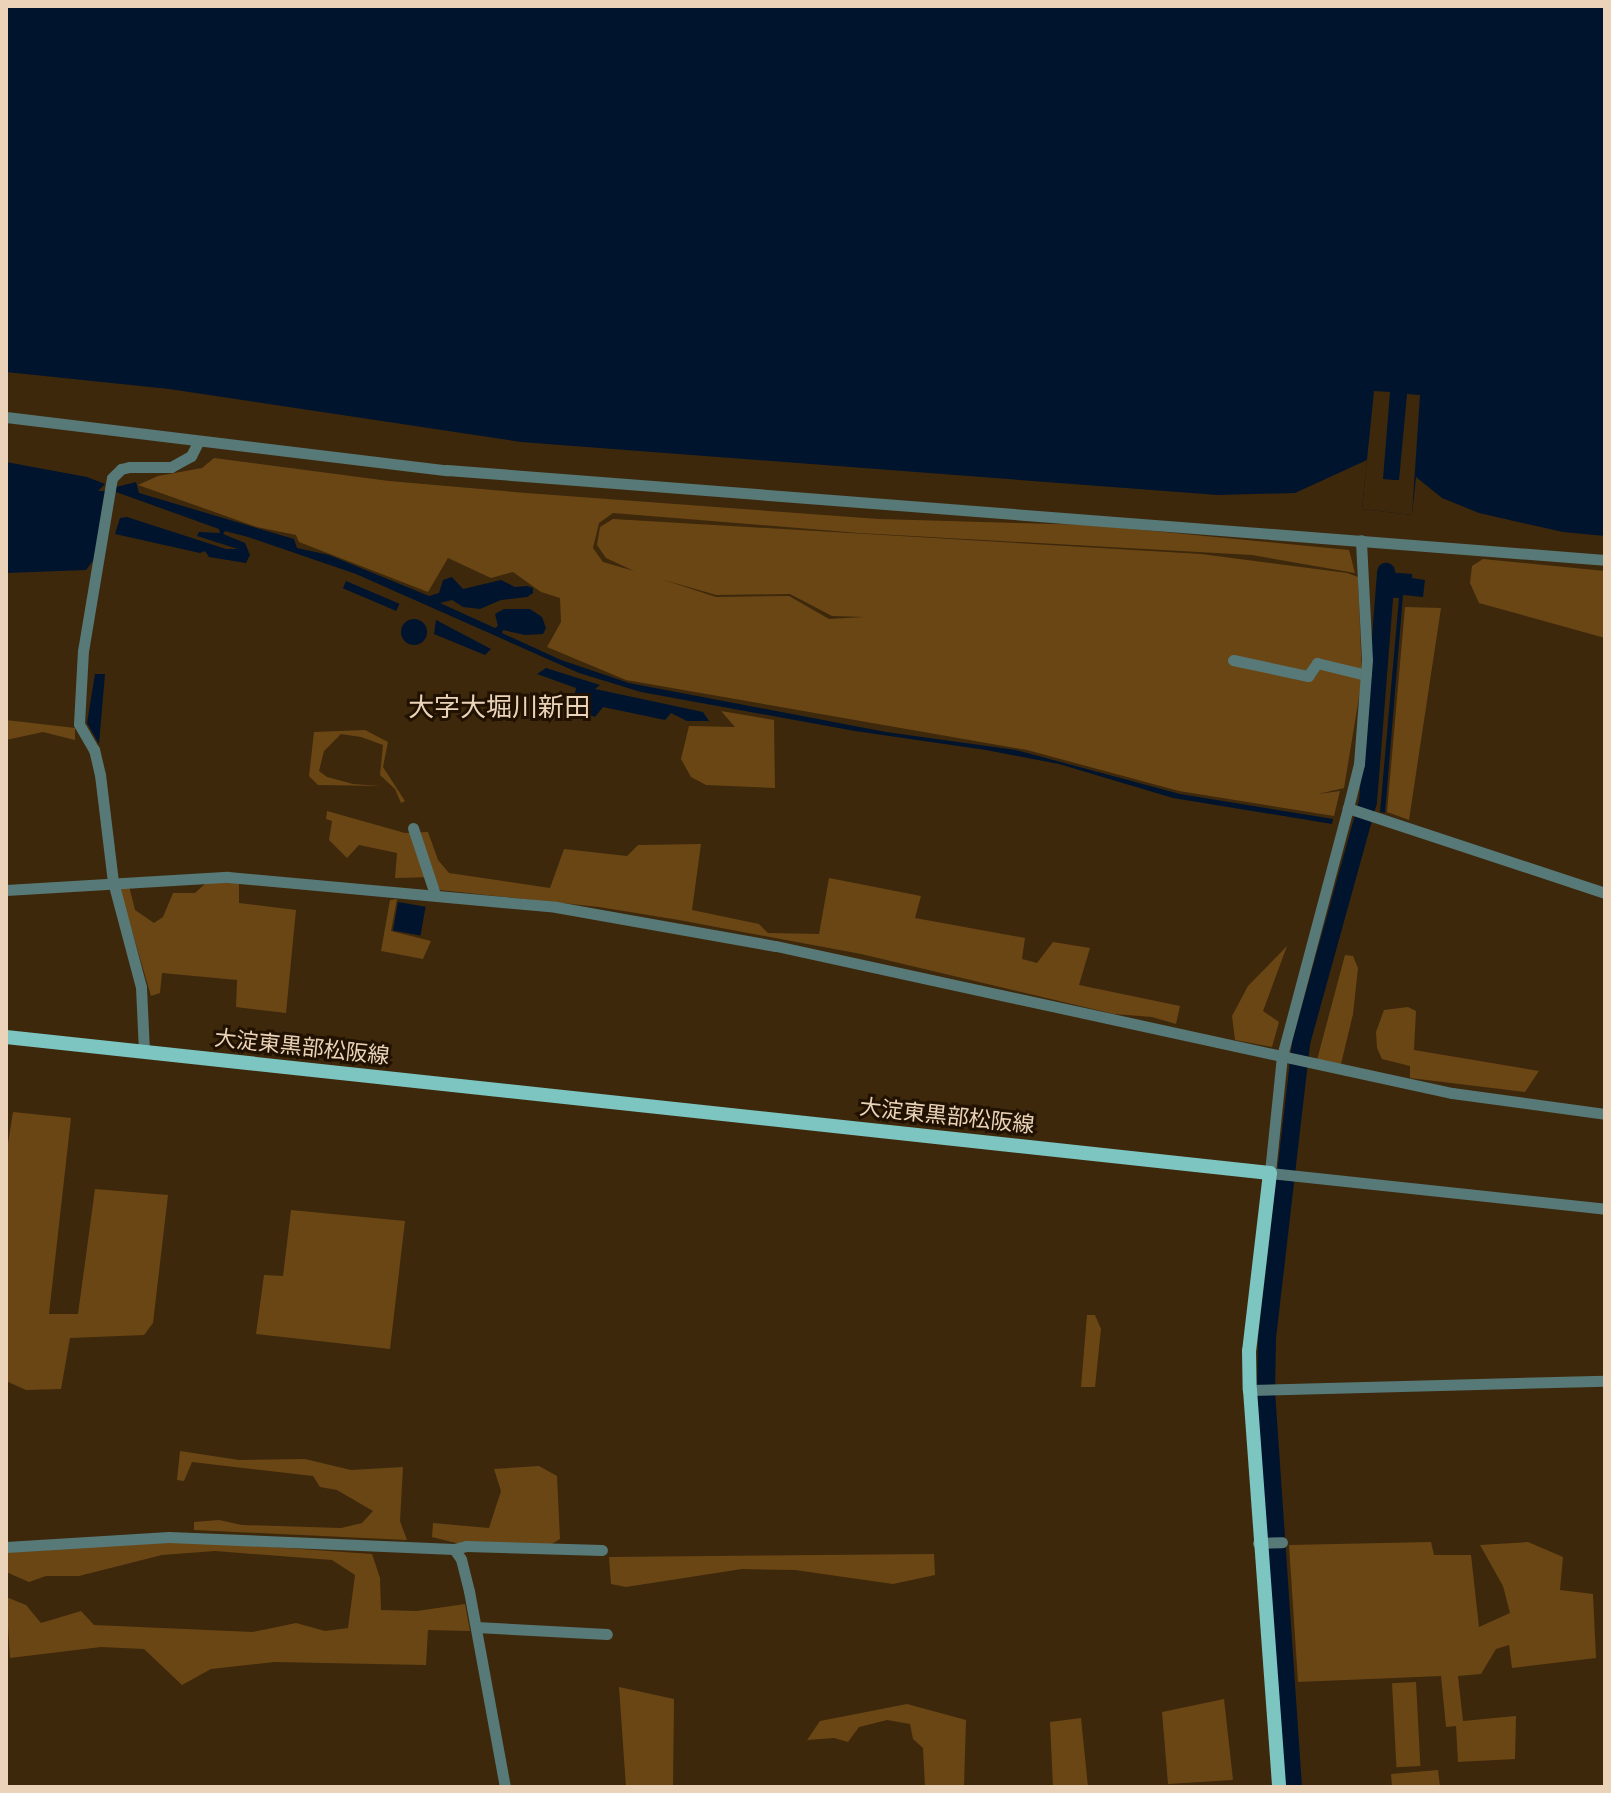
<!DOCTYPE html>
<html>
<head>
<meta charset="utf-8">
<style>
	body { margin:0 }
	#map { position:relative; width:1611px; height:1793px; overflow:hidden; background:#3d280c; font-family:"Source Serif 4","Noto Sans JP",serif }
	div>[style] { position:absolute }
	.green>* { inset:0; background:#6a4615; transform-origin:0 0 }
	.water>* { inset:0; background:#00142e; transform-origin:0 0 }
	.round { border-radius:50% }
	.pier>* { inset:0; background:#3d280c }
	.river>* { height:18px; margin:-9px; padding:0 9px; transform-origin:9px; border-radius:9px; background:#00142e }
	.minor>* { height:11px; margin:-5.5px; padding:0 5.5px; transform-origin:5.5px; border-radius:5.5px; background:#577977 }
	.major>* { height:14px; margin:-7px; padding:0 7px; transform-origin:7px; border-radius:7px; background:#7cc5c1 }
	span { translate:-50% -50%; white-space:nowrap; text-align:center; line-height:1.15; -webkit-text-stroke:6px #211100; paint-order:stroke }
	.street-label { font-size:22px; color:#ead3b9 }
	.quarter-label { font-size:26px; color:#ead3b9 }
	.frame { position:absolute; inset:0; border:8px solid #ead3b9; pointer-events:none }
</style>
</head>
<body>
<div id="map">
	<div class="green">
		<div style="clip-path:polygon(evenodd,214px 458px,389px 481px,526px 493px,879px 519px,1091px 525px,1349px 550px,1355px 573px,1252px 555px,859px 533px,613px 513px,599px 523px,593px 548px,603px 562px,634px 571px,606px 558px,597px 545px,600px 527px,613px 519px,1201px 554px,1347px 573px,1358px 577px,1362px 679px,1344px 788px,1318px 794px,1340px 791px,1334px 816px,1179px 791px,1027px 750px,626px 680px,547px 647px,561px 622px,560px 598px,541px 592px,513px 572px,491px 578px,448px 558px,428px 592px,299px 542px,296px 535px,257px 527px,138px 485px,158px 476px,202px 468px,214px 458px,661px 579px,716px 595px,790px 594px,832px 616px,864px 617px,829px 619px,789px 596px,716px 597px,661px 579px)"></div>
		<div style="clip-path:polygon(1483px 559px,1605px 571px,1605px 638px,1479px 603px,1470px 583px,1472px 566px)"></div>
		<div style="clip-path:polygon(1405px 607px,1441px 608px,1409px 820px,1387px 812px)"></div>
		<div style="clip-path:polygon(721px 711px,774px 720px,775px 788px,706px 785px,691px 777px,681px 759px,689px 726px,735px 727px)"></div>
		<div style="clip-path:polygon(6px 720px,75px 728px,75px 740px,43px 732px,6px 740px)"></div>
		<div style="clip-path:polygon(365px 730px,388px 742px,383px 767px,405px 801px,401px 803px,395px 789px,380px 775px,383px 745px,361px 737px,341px 734px,324px 751px,319px 771px,327px 777px,353px 784px,381px 786px,318px 785px,309px 776px,314px 732px)"></div>
		<div style="clip-path:polygon(327px 811px,405px 833px,428px 832px,438px 860px,449px 873px,550px 888px,564px 849px,627px 856px,638px 845px,701px 844px,692px 910px,759px 924px,768px 933px,819px 934px,829px 878px,921px 896px,915px 918px,1025px 938px,1022px 959px,1037px 963px,1053px 942px,1090px 948px,1079px 985px,1180px 1006px,1176px 1024px,1152px 1017px,1114px 1014px,861px 954px,679px 920px,599px 907px,440px 890px,433px 877px,395px 878px,397px 853px,359px 845px,347px 858px,329px 840px,332px 821px,326px 819px)"></div>
		<div style="clip-path:polygon(207px 882px,239px 883px,239px 903px,296px 910px,286px 1013px,236px 1007px,237px 980px,162px 973px,160px 993px,151px 996px,119px 886px,129px 886px,135px 910px,154px 923px,163px 917px,173px 893px,195px 893px)"></div>
		<div style="clip-path:polygon(397px 899px,391px 931px,431px 941px,423px 959px,381px 951px,390px 900px)"></div>
		<div style="clip-path:polygon(1287px 946px,1263px 1011px,1279px 1022px,1272px 1047px,1235px 1040px,1232px 1016px,1248px 986px)"></div>
		<div style="clip-path:polygon(1345px 955px,1353px 956px,1358px 968px,1353px 1014px,1341px 1064px,1317px 1060px)"></div>
		<div style="clip-path:polygon(1408px 1007px,1416px 1011px,1414px 1050px,1539px 1071px,1525px 1092px,1410px 1078px,1410px 1066px,1382px 1059px,1377px 1048px,1376px 1032px,1384px 1010px)"></div>
		<div style="clip-path:polygon(13px 1112px,71px 1118px,49px 1314px,78px 1314px,95px 1189px,168px 1195px,153px 1323px,144px 1335px,70px 1338px,61px 1389px,26px 1390px,6px 1381px,6px 1156px)"></div>
		<div style="clip-path:polygon(291px 1210px,405px 1221px,390px 1349px,256px 1334px,264px 1275px,283px 1276px)"></div>
		<div style="clip-path:polygon(1087px 1315px,1095px 1315px,1101px 1329px,1095px 1387px,1081px 1387px)"></div>
		<div style="clip-path:polygon(180px 1451px,239px 1460px,305px 1459px,351px 1470px,403px 1467px,400px 1521px,407px 1540px,194px 1530px,194px 1522px,219px 1520px,242px 1525px,341px 1528px,362px 1523px,373px 1511px,337px 1490px,320px 1487px,313px 1476px,192px 1462px,184px 1481px,177px 1480px)"></div>
		<div style="clip-path:polygon(539px 1466px,557px 1476px,560px 1539px,550px 1545px,456px 1543px,432px 1537px,433px 1523px,489px 1528px,501px 1491px,494px 1469px)"></div>
		<div style="clip-path:polygon(172px 1540px,372px 1554px,380px 1578px,381px 1610px,417px 1611px,465px 1604px,470px 1631px,428px 1630px,426px 1665px,275px 1662px,211px 1669px,182px 1685px,144px 1649px,101px 1647px,10px 1658px,6px 1597px,26px 1605px,41px 1623px,81px 1611px,94px 1625px,253px 1632px,296px 1623px,325px 1631px,348px 1628px,355px 1575px,332px 1560px,215px 1551px,162px 1555px,79px 1576px,46px 1576px,29px 1582px,6px 1572px,6px 1552px)"></div>
		<div style="clip-path:polygon(1431px 1542px,1434px 1555px,1471px 1555px,1479px 1627px,1510px 1613px,1503px 1586px,1480px 1545px,1528px 1542px,1563px 1557px,1560px 1590px,1593px 1594px,1596px 1658px,1512px 1668px,1509px 1645px,1496px 1649px,1481px 1674px,1458px 1676px,1463px 1721px,1516px 1716px,1515px 1759px,1458px 1762px,1456px 1726px,1446px 1727px,1441px 1676px,1298px 1682px,1289px 1545px)"></div>
		<div style="clip-path:polygon(934px 1554px,935px 1575px,893px 1584px,795px 1570px,742px 1569px,626px 1587px,611px 1584px,609px 1557px)"></div>
		<div style="left:1416px;top:1682px;width:84px;height:24px;rotate:87deg"></div>
		<div style="clip-path:polygon(619px 1687px,674px 1699px,673px 1787px,626px 1787px)"></div>
		<div style="clip-path:polygon(1224px 1699px,1233px 1780px,1168px 1784px,1162px 1712px)"></div>
		<div style="clip-path:polygon(907px 1704px,966px 1720px,964px 1787px,925px 1787px,923px 1748px,913px 1739px,910px 1724px,887px 1720px,859px 1727px,848px 1742px,834px 1738px,807px 1740px,820px 1721px)"></div>
		<div style="clip-path:polygon(1081px 1718px,1088px 1787px,1053px 1787px,1050px 1722px)"></div>
		<div style="clip-path:polygon(1438px 1770px,1440px 1787px,1392px 1787px,1391px 1774px)"></div>
	</div>
	<div class="water">
		<div style="clip-path:polygon(6px 6px,1605px 6px,1605px 536px,1563px 532px,1479px 513px,1442px 498px,1416px 477px,1412px 515px,1362px 509px,1367px 460px,1295px 493px,1218px 495px,521px 442px,169px 389px,6px 372px)"></div>
		<div style="clip-path:polygon(6px 462px,87px 477px,105px 484px,98px 491px,106px 491px,95px 558px,86px 570px,6px 573px)"></div>
		<div style="clip-path:polygon(136px 482px,139px 493px,294px 539px,297px 548px,329px 555px,429px 596px,439px 593px,443px 580px,452px 577px,463px 589px,501px 580px,515px 587px,527px 586px,533px 588px,533px 593px,527px 597px,501px 600px,480px 609px,463px 607px,452px 600px,440px 603px,495px 628px,498px 626px,495px 614px,504px 609px,530px 609px,542px 617px,546px 628px,543px 634px,525px 635px,503px 630px,502px 633px,561px 660px,629px 683px,886px 732px,1016px 750px,1180px 794px,1333px 819px,1332px 824px,1173px 798px,1059px 764px,986px 750px,855px 731px,641px 692px,579px 673px,356px 574px,248px 537px,225px 531px,223px 534px,245px 543px,250px 555px,246px 563px,209px 557px,205px 551px,200px 553px,115px 534px,120px 518px,127px 517px,226px 549px,238px 549px,197px 536px,199px 532px,220px 533px,219px 529px,116px 492px,116px 487px)"></div>
		<div style="clip-path:polygon(1384px 572px,1412px 574px,1412px 578px,1425px 580px,1423px 597px,1403px 595px,1385px 813px,1380px 812px,1399px 598px,1381px 597px)"></div>
		<div style="left:346px;top:581px;width:58px;height:8px;rotate:23deg"></div>
		<div class="round" style="left:401px;top:619px;width:26px;height:26px"></div>
		<div style="clip-path:polygon(436px 620px,491px 649px,485px 655px,434px 634px)"></div>
		<div style="clip-path:polygon(546px 668px,600px 685px,595px 689px,703px 712px,709px 721px,687px 721px,671px 713px,665px 720px,603px 707px,595px 717px,572px 708px,576px 688px,537px 674px)"></div>
		<div style="clip-path:polygon(95px 674px,105px 674px,99px 744px,87px 723px)"></div>
		<div style="left:398px;top:902px;width:28px;height:29px;rotate:10deg"></div>
	</div>
	<div class="pier">
		<div style="clip-path:polygon(1374px 391px,1390px 392px,1383px 479px,1394px 480px,1399px 480px,1407px 394px,1420px 395px,1412px 515px,1362px 509px)"></div>
	</div>
	<div class="river">
		<div style="left:1293px;top:1787px;width:393px;rotate:-93.9deg"></div>
		<div style="left:1266px;top:1395px;width:57px;rotate:-89deg"></div>
		<div style="left:1267px;top:1338px;width:297px;rotate:-83.4deg"></div>
		<div style="left:1301px;top:1043px;width:250px;rotate:-74.5deg"></div>
		<div style="left:1368px;top:802px;width:231px;rotate:-85.5deg"></div>
	</div>
	<div class="minor">
		<div style="left:6px;top:417px;width:444px;rotate:6.9deg"></div>
		<div style="left:447px;top:470px;width:1161px;rotate:4.44deg"></div>
		<div style="left:1233px;top:660px;width:77px;rotate:12deg"></div>
		<div style="left:1308px;top:676px;width:16px;rotate:-55deg"></div>
		<div style="left:1317px;top:663px;width:50px;rotate:13.8deg"></div>
		<div style="left:1348px;top:808px;width:45px;rotate:-76deg"></div>
		<div style="left:1359px;top:764px;width:104px;rotate:-85.6deg"></div>
		<div style="left:1367px;top:660px;width:120px;rotate:-92.9deg"></div>
		<div style="left:413px;top:828px;width:70px;rotate:71.6deg"></div>
		<div style="left:6px;top:890px;width:222px;rotate:-3.4deg"></div>
		<div style="left:228px;top:877px;width:329px;rotate:5.2deg"></div>
		<div style="left:556px;top:907px;width:223px;rotate:10.1deg"></div>
		<div style="left:776px;top:946px;width:692px;rotate:12.27deg"></div>
		<div style="left:1452px;top:1093px;width:154px;rotate:7.8deg"></div>
		<div style="left:1605px;top:893px;width:271px;rotate:-161.7deg"></div>
		<div style="left:1348px;top:808px;width:257px;rotate:104.9deg"></div>
		<div style="left:1282px;top:1056px;width:118px;rotate:95.9deg"></div>
		<div style="left:1270px;top:1173px;width:337px;rotate:6.1deg"></div>
		<div style="left:144px;top:1051px;width:64px;rotate:-92.7deg"></div>
		<div style="left:141px;top:987px;width:109px;rotate:-104.9deg"></div>
		<div style="left:113px;top:882px;width:108px;rotate:-96.9deg"></div>
		<div style="left:100px;top:775px;width:26px;rotate:-103deg"></div>
		<div style="left:94px;top:750px;width:30px;rotate:-120deg"></div>
		<div style="left:79px;top:724px;width:73px;rotate:-86.9deg"></div>
		<div style="left:83px;top:651px;width:175px;rotate:-80.5deg"></div>
		<div style="left:112px;top:478px;width:13px;rotate:-45deg"></div>
		<div style="left:121px;top:469px;width:9px;rotate:-13deg"></div>
		<div style="left:130px;top:467px;width:41px"></div>
		<div style="left:171px;top:467px;width:23px;rotate:-29deg"></div>
		<div style="left:191px;top:456px;width:16px;rotate:-63deg"></div>
		<div style="left:1250px;top:1390px;width:355px;rotate:-1.5deg"></div>
		<div style="left:1258px;top:1543px;width:24px;rotate:-2deg"></div>
		<div style="left:6px;top:1547px;width:163px;rotate:-3.5deg"></div>
		<div style="left:169px;top:1537px;width:285px;rotate:2.4deg"></div>
		<div style="left:454px;top:1549px;width:12px;rotate:-14deg"></div>
		<div style="left:466px;top:1546px;width:136px;rotate:1.7deg"></div>
		<div style="left:454px;top:1549px;width:12px;rotate:55deg"></div>
		<div style="left:461px;top:1559px;width:33px;rotate:76deg"></div>
		<div style="left:469px;top:1591px;width:199px;rotate:79.6deg"></div>
		<div style="left:476px;top:1627px;width:131px;rotate:3.1deg"></div>
	</div>
	<div class="major">
		<div style="left:6px;top:1037px;width:1271px;rotate:6.14deg"></div>
		<div style="left:1270px;top:1173px;width:179px;rotate:96.7deg"></div>
		<div style="left:1249px;top:1351px;width:39px;rotate:89deg"></div>
		<div style="left:1250px;top:1390px;width:398px;rotate:85.8deg"></div>
	</div>
	<div class="street-label">
		<span style="left:302px;top:1047px;rotate:6deg">大淀東黒部松阪線</span>
		<span style="left:947px;top:1116px;rotate:6deg">大淀東黒部松阪線</span>
	</div>
	<div class="quarter-label">
		<span style="left:499px;top:708px">大字大堀川新田</span>
	</div>
	<div class="frame"></div>
</div>
</body>
</html>
